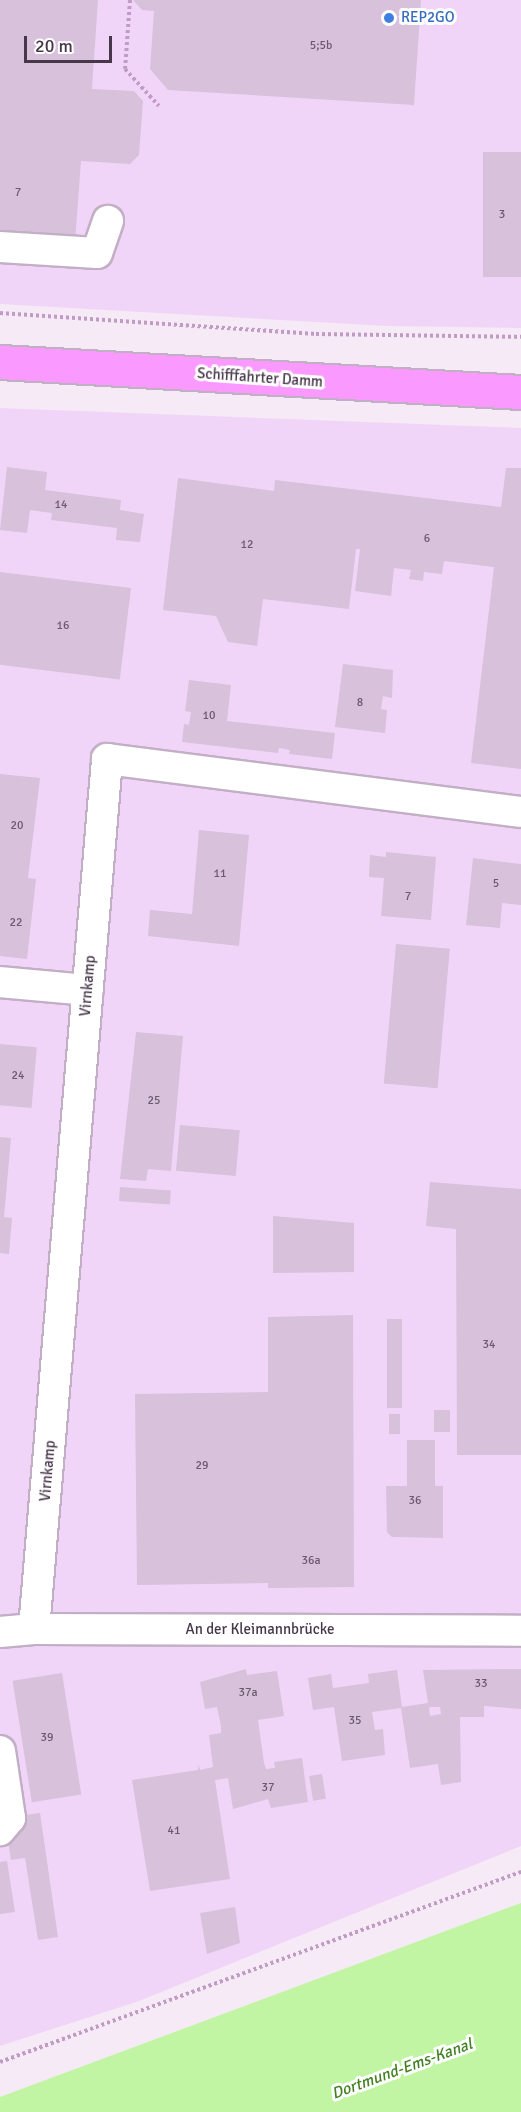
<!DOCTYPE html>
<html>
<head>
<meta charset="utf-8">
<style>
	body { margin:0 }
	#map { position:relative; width:521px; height:2112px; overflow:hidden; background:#f5eaf6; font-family:Signika,sans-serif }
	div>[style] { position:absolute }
	.commercial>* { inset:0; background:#f1d5f8 }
	.water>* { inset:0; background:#c1f5a4 }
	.building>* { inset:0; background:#d7c1db; transform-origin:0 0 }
	.path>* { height:4px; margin-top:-2px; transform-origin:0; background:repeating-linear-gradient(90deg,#c09cc4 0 3px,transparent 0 6px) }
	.roads { filter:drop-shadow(2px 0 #c2afc5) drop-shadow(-2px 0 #c2afc5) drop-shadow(0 2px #c2afc5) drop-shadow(0 -2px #c2afc5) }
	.minor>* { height:30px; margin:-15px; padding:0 15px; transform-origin:15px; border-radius:15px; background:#fff }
	.major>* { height:33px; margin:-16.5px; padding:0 16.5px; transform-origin:16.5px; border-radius:16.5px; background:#fa99ff }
	.dots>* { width:16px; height:16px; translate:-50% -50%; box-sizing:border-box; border:3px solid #fff; border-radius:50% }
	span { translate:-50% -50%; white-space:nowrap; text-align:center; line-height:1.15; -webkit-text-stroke:6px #fff; paint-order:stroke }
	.number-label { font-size:12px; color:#6b5a6e }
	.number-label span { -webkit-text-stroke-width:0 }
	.shop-label { font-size:15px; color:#366cbe }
	.left { translate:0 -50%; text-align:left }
	.street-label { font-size:15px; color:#47374a }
	.water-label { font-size:16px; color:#428121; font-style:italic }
	.scale { position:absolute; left:24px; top:36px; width:88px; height:27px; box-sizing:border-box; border:3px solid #47374a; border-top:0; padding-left:8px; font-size:18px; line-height:21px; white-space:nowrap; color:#47374a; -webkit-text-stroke:4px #fff; paint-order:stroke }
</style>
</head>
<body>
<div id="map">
	<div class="commercial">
		<div style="clip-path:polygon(0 0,521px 0,521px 328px,388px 326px,0 304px)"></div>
		<div style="clip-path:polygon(0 408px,521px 428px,521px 1846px,139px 2001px,0 2046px)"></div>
	</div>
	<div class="water">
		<div style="clip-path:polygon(521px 1903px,521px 2112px,0 2112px,0 2097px)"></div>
	</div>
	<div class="building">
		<div style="clip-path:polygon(0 0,98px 0,92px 89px,134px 91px,143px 101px,139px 155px,130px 164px,81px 161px,75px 242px,0 237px)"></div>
		<div style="clip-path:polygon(133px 0,421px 0,414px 105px,168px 90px,150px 69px,154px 11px,142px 10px)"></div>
		<div style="left:483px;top:152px;width:38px;height:125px"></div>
		<div style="clip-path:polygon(7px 467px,47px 472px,45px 490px,121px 500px,120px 510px,144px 514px,140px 542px,116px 540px,117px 528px,51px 520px,52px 513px,30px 510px,27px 533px,0 530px)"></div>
		<div style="clip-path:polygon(506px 468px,521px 468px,521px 769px,471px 763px,494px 567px,444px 561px,442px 574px,424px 572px,423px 581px,409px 579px,411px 570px,394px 568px,391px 596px,355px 591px,360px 549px,356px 549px,349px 609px,263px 599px,257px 646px,228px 642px,216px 616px,163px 610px,178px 478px,274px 491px,275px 480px,501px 507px)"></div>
		<div style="left:0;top:572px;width:132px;height:92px;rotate:7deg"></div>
		<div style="clip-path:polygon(343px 664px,393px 670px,392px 698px,383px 696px,381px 709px,387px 710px,385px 733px,335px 727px)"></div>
		<div style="clip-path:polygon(189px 680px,231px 685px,227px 721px,335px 733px,332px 759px,289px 754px,290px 750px,279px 748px,278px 753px,182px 742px,184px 724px,189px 725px,191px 712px,185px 711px)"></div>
		<div style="clip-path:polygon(0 774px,40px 778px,28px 878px,36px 879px,27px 959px,0 956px)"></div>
		<div style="clip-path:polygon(199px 830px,249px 835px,239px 946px,148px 936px,150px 910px,192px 914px)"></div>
		<div style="clip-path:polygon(386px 852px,436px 857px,431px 920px,381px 916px,384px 878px,369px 877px,370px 855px,386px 857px)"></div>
		<div style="clip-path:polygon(473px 858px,521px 864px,521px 905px,502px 903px,500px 928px,466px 925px)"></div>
		<div style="left:396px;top:944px;width:54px;height:140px;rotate:5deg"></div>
		<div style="clip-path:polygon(136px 1032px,183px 1036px,171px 1171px,148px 1169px,146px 1181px,120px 1179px)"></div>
		<div style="left:0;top:1044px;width:37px;height:61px;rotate:5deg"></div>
		<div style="left:180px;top:1125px;width:60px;height:46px;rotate:5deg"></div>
		<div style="clip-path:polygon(0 1137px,11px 1138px,4px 1217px,12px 1218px,9px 1254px,0 1253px)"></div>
		<div style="clip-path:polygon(430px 1182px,521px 1189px,521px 1455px,457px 1455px,456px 1229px,426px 1226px)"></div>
		<div style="left:120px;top:1187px;width:51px;height:14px;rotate:4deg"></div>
		<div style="clip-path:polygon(273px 1216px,354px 1223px,354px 1272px,273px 1273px)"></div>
		<div style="clip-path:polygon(353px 1315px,354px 1587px,268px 1588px,268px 1583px,137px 1585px,135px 1394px,268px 1392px,268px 1317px)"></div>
		<div style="left:387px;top:1319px;width:15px;height:89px"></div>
		<div style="left:434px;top:1410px;width:16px;height:22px"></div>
		<div style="left:389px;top:1414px;width:11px;height:20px"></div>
		<div style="clip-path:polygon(407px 1440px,435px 1440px,435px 1486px,443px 1486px,443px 1538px,392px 1537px,387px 1532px,386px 1486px,407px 1486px)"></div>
		<div style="clip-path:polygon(246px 1669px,247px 1675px,277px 1671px,284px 1716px,258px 1720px,264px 1763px,266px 1769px,275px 1768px,274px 1762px,302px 1758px,308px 1802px,271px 1808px,268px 1799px,233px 1809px,228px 1778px,215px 1780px,230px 1879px,150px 1891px,132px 1780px,198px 1770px,199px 1765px,200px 1770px,213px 1767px,209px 1735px,221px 1733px,221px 1726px,217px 1707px,205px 1709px,200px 1682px)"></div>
		<div style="clip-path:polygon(evenodd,521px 1669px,521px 1709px,484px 1706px,484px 1717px,460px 1717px,461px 1782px,441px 1785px,438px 1764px,410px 1768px,401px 1708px,372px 1712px,375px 1730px,383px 1729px,385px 1755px,342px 1761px,334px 1707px,313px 1710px,308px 1678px,331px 1674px,333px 1688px,369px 1683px,368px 1674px,397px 1670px,402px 1707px,428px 1703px,423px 1670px,521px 1669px,429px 1707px,440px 1707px,441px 1714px,430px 1716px,429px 1707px)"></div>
		<div style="left:62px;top:1673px;width:123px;height:50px;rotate:81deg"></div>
		<div style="left:322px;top:1774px;width:25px;height:13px;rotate:81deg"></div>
		<div style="clip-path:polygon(40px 1813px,58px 1937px,38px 1940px,25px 1858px,11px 1860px,7px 1834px,21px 1832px,19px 1816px)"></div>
		<div style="clip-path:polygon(7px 1861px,15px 1912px,0 1914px,0 1862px)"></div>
		<div style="clip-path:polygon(235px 1907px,240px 1943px,207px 1954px,200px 1913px)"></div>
	</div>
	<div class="path">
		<div style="left:130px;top:0;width:69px;rotate:94.1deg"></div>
		<div style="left:125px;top:69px;width:50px;rotate:47.4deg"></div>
		<div style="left:0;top:313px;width:317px;rotate:3.8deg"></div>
		<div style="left:316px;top:334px;width:205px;rotate:0.8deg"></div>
		<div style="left:0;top:2062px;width:555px;rotate:-20.04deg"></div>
	</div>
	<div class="roads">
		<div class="minor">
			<div style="left:0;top:247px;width:97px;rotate:3.5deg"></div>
			<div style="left:97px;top:253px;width:34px;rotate:-71deg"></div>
			<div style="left:0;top:982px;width:88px;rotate:5.2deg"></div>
			<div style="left:34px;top:1629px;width:873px;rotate:-85.2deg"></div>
			<div style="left:107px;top:759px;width:417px;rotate:7.3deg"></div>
			<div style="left:0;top:1632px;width:34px;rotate:-5deg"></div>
			<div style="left:34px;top:1629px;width:487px;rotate:0.2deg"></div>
			<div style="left:0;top:1751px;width:68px;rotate:81.5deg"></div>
			<div style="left:10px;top:1818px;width:16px;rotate:130deg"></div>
		</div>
		<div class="major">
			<div style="left:0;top:362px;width:522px;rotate:3.3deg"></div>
		</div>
	</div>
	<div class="dots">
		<div style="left:389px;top:18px;background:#3f7fe0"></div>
	</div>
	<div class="number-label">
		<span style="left:321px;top:46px">5;5b</span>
		<span style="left:18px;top:193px">7</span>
		<span style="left:502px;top:215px">3</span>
		<span style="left:61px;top:505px">14</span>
		<span style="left:427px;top:539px">6</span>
		<span style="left:247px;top:545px">12</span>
		<span style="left:63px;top:626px">16</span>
		<span style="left:360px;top:703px">8</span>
		<span style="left:209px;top:716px">10</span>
		<span style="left:17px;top:826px">20</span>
		<span style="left:220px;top:874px">11</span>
		<span style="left:496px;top:884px">5</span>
		<span style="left:408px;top:897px">7</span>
		<span style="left:16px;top:923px">22</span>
		<span style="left:18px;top:1076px">24</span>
		<span style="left:154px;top:1101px">25</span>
		<span style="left:489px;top:1345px">34</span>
		<span style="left:202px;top:1466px">29</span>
		<span style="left:415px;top:1501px">36</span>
		<span style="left:311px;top:1561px">36a</span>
		<span style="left:481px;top:1684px">33</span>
		<span style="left:248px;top:1693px">37a</span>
		<span style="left:355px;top:1721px">35</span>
		<span style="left:47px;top:1738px">39</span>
		<span style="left:268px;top:1788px">37</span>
		<span style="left:174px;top:1831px">41</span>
	</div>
	<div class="shop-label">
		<span class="left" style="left:401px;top:18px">REP2GO</span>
	</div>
	<div class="street-label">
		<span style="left:260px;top:378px;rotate:4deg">Schifffahrter Damm</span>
		<span style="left:88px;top:986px;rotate:-85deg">Virnkamp</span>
		<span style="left:48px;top:1471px;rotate:-85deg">Virnkamp</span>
		<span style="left:260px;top:1630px">An der Kleimannbrücke</span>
	</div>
	<div class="water-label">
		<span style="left:402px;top:2069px;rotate:-20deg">Dortmund-Ems-Kanal</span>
	</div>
	<div class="scale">20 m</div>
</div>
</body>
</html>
